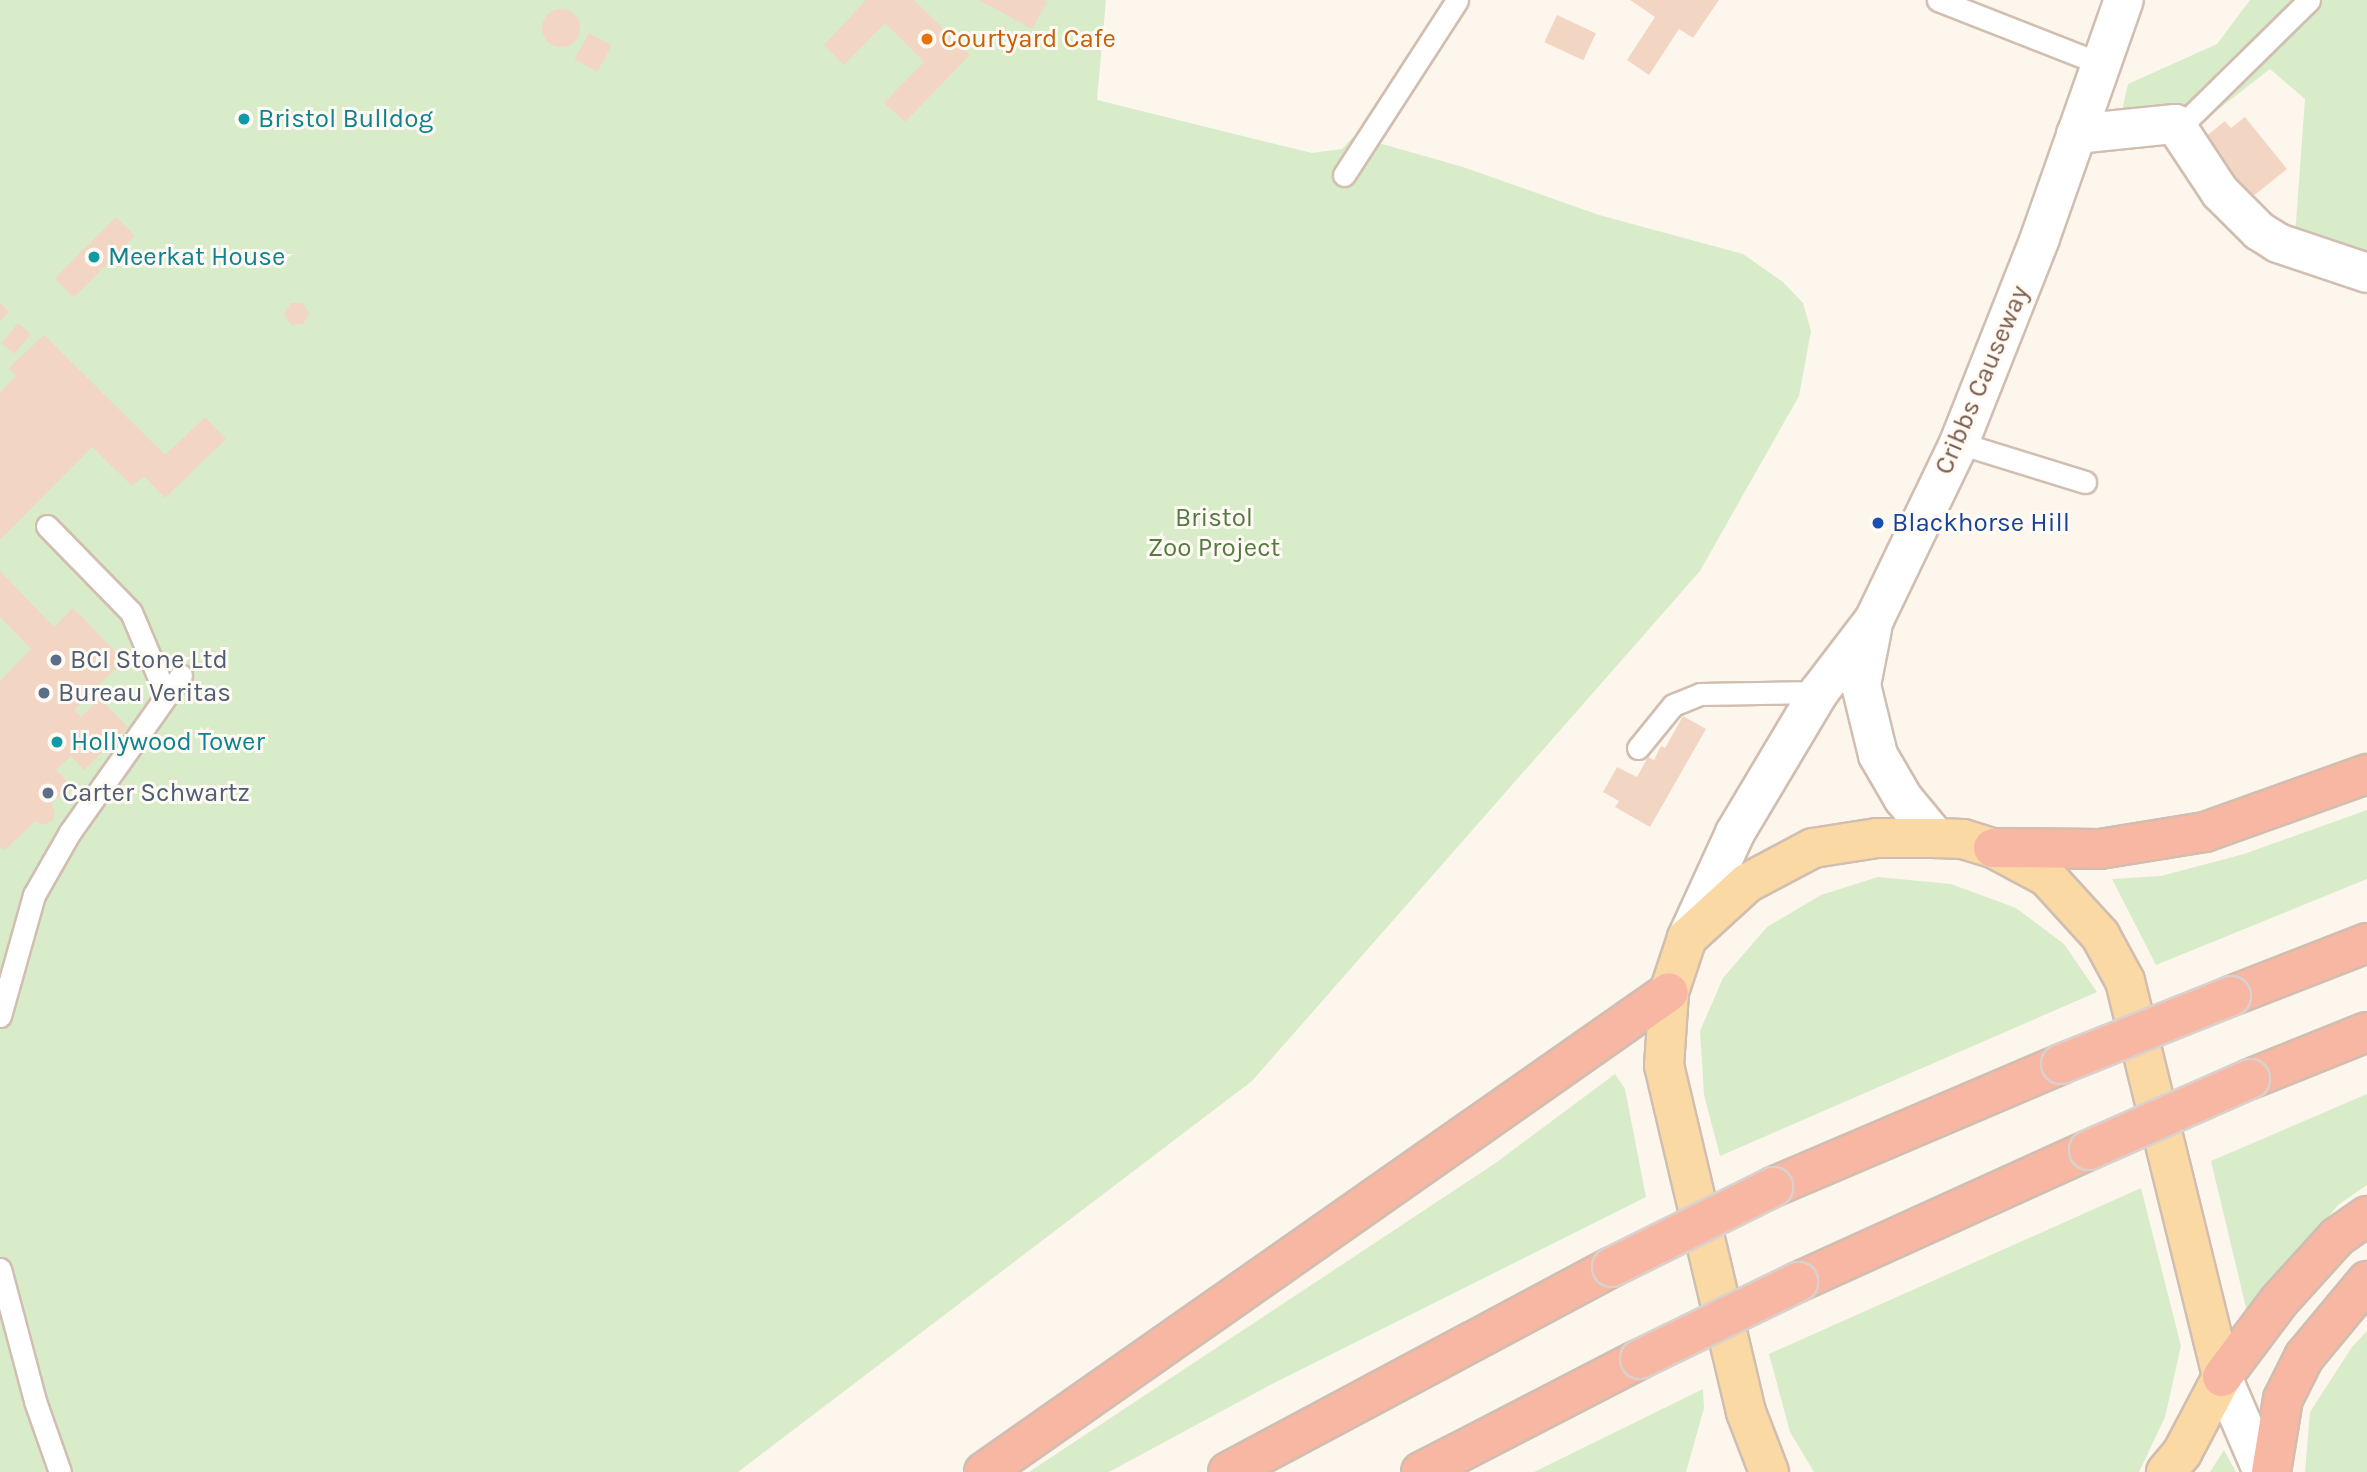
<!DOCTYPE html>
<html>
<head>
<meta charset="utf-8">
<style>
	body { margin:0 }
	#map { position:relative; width:2367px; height:1472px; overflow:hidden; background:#fdf6ec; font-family:Karla,sans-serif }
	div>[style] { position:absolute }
	.green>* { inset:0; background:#d8ecc9 }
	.building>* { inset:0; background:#f3d5c3; transform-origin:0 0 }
	.round { border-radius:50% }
	.roads { filter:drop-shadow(2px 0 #d1beb0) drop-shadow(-2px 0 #d1beb0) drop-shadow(0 2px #d1beb0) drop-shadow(0 -2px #d1beb0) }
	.lane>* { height:21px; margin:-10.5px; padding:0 10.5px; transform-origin:10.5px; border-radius:10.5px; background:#fff }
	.street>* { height:38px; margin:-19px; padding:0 19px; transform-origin:19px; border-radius:19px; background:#fff }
	.secondary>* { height:38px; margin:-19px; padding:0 19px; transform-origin:19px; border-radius:19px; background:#fff }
	.primary>* { height:38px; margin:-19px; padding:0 19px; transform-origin:19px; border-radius:19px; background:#fbd9a5 }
	.highway>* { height:38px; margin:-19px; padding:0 19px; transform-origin:19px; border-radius:19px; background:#f7b7a3 }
	.bridges { filter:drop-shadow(2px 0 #dad1cd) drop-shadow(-2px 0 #dad1cd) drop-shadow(0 2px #dad1cd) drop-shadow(0 -2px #dad1cd) }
	.highway-bridge>* { height:38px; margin:-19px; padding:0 19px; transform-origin:19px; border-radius:19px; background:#f7b7a3 }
	.dots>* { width:19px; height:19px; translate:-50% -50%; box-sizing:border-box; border:4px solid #fffaf3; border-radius:50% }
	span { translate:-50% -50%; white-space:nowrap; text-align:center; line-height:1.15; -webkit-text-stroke:6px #fffaf3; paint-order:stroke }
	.food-label { font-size:26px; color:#c56008 }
	.left { translate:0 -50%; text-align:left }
	.culture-label { font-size:26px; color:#0d838f }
	.street-label { font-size:26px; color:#7a5c4d }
	.park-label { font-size:26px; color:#537a41 }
	.transit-label { font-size:26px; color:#164399 }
	.service-label { font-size:26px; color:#4e5e75 }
</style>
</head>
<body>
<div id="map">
	<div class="green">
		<div style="clip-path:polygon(0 0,1106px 0,1097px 100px,1312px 153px,1342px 149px,1354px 136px,1463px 167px,1599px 215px,1743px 254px,1783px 282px,1803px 303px,1811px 331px,1799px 396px,1700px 571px,1252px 1081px,738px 1472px,0 1472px)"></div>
		<div style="clip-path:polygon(2250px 0,2367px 0,2367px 254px,2295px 236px,2305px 99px,2270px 69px,2184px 136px,2121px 150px,2119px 124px,2128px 84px,2217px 44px)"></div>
		<div style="clip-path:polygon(2367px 810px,2367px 879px,2156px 965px,2112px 879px,2161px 876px,2244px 854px)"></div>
		<div style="clip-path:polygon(1878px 877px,1951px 884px,2016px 908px,2064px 944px,2097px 992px,1720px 1156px,1704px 1095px,1700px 1031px,1723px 978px,1767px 927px,1821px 895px)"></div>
		<div style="clip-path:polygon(1615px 1074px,1625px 1089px,1646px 1197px,1272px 1384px,1109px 1472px,1029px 1472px,1497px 1162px)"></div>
		<div style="clip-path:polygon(2367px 1094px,2367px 1185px,2338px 1205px,2248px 1316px,2211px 1161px)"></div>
		<div style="clip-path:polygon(2141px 1188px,2181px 1346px,2165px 1417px,2139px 1472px,1814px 1472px,1790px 1432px,1769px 1354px)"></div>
		<div style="clip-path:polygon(2367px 1331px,2367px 1472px,2305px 1472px,2310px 1412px,2352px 1347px)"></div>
		<div style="clip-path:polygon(1703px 1389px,1704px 1408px,1686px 1472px,1534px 1472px)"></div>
		<div style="clip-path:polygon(2224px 1450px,2236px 1472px,2210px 1472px)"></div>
	</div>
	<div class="building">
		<div style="clip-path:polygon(866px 0,914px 0,970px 55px,905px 122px,884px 103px,924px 62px,885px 23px,844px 65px,824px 45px)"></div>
		<div style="clip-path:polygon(979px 0,1044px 0,1047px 2px,1032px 29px)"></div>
		<div style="clip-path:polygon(1630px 0,1719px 0,1693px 38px,1679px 29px,1649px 75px,1627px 60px,1655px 17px)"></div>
		<div class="round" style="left:542px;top:9px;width:38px;height:38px"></div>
		<div style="left:1557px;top:15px;width:43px;height:30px;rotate:25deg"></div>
		<div style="left:589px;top:33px;width:26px;height:30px;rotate:29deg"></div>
		<div style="clip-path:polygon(2245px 117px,2287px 169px,2247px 201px,2199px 142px,2225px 121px,2231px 128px)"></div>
		<div style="left:116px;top:217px;width:27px;height:87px;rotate:45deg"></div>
		<div style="clip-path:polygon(0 303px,9px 312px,0 321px)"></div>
		<div style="clip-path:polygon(291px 303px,303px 303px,309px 314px,303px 324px,291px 325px,284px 314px)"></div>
		<div style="left:18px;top:323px;width:17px;height:26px;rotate:40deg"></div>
		<div style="clip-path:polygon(44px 335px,165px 455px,205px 417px,226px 439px,165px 498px,144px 476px,132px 486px,92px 447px,0 540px,0 393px,16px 376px,9px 368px)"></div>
		<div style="clip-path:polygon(0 571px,54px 627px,73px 608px,124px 660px,74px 710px,81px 717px,100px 698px,128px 727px,84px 770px,71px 756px,56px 770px,71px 785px,51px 804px,55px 813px,52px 821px,43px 825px,35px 821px,5px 850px,0 846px,0 681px,31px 649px,0 617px)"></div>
		<div style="clip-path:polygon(1683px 716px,1706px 729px,1650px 827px,1615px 807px,1619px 801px,1603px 792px,1617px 767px,1637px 777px,1648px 757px,1654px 760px,1661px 746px,1665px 748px)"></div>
	</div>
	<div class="roads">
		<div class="lane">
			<div style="left:1938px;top:0;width:173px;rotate:21.4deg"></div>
			<div style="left:2175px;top:124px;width:13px;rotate:-18deg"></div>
			<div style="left:2187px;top:120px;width:171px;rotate:-44.5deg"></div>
			<div style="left:1344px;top:175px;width:208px;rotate:-57.1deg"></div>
			<div style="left:1959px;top:443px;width:132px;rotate:17.2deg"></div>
			<div style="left:47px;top:526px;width:120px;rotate:45.7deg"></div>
			<div style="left:131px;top:612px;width:90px;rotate:67.1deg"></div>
			<div style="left:1638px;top:748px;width:55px;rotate:-50.9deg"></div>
			<div style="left:1673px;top:705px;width:29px;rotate:-22deg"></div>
			<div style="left:1700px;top:694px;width:119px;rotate:-1deg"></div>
			<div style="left:0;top:1016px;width:126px;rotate:-74.3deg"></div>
			<div style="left:34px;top:895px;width:73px;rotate:-60.3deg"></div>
			<div style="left:70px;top:832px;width:192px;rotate:-54.7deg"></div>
			<div style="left:0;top:1269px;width:137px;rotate:75.1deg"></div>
			<div style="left:35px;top:1401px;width:75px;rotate:70.6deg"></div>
		</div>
		<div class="street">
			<div style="left:2076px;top:134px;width:100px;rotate:-5.8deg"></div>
			<div style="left:2175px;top:124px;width:82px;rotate:56.5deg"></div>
			<div style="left:2220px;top:192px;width:55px;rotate:45deg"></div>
			<div style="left:2259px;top:231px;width:22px;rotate:32deg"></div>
			<div style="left:2278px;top:243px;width:94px;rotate:18.6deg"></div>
		</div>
		<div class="secondary">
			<div style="left:1872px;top:629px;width:57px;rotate:101.1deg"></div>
			<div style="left:1861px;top:685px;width:72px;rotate:76.3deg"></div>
			<div style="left:1878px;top:755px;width:50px;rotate:59.8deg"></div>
			<div style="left:1903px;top:798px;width:52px;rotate:50.5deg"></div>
			<div style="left:1687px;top:938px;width:115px;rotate:-65.4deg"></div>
			<div style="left:1735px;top:833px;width:164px;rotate:-59.2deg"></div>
			<div style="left:1819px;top:692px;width:91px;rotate:-52.6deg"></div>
			<div style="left:1874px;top:620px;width:196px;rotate:-64.3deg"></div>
			<div style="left:1959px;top:443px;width:220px;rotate:-68.4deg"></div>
			<div style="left:2040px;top:238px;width:252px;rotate:-70.6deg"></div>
			<div style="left:2222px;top:1377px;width:103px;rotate:66.7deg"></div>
		</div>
		<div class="primary">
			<div style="left:1769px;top:1472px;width:64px;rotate:-111deg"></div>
			<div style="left:1746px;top:1412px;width:356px;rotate:-103.3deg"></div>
			<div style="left:1664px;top:1066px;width:74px;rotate:-86.1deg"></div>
			<div style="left:1669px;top:992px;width:57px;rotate:-71.6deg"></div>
			<div style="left:1687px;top:938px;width:81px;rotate:-42.5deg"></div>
			<div style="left:1747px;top:883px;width:75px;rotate:-27.9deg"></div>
			<div style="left:1813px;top:848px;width:65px;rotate:-8.9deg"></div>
			<div style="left:1877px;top:838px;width:59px"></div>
			<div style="left:1936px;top:838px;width:27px;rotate:2deg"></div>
			<div style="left:1963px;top:839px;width:31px;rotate:17deg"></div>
			<div style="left:1993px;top:848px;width:61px;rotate:28.2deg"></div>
			<div style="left:2047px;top:877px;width:79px;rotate:47.6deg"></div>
			<div style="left:2100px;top:935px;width:52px;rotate:61.5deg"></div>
			<div style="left:2125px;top:981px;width:408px;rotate:76.2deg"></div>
			<div style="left:2222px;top:1377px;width:86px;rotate:117.8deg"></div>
			<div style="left:2182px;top:1453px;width:25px;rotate:130deg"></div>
		</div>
		<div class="highway">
			<div style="left:1993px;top:848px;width:107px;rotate:0.5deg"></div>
			<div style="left:2100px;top:849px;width:106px;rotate:-9.2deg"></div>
			<div style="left:2205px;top:832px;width:172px;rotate:-19.7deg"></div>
			<div style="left:2231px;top:996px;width:146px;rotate:-21.3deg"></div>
			<div style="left:2250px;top:1079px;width:126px;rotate:-21.9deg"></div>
			<div style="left:1773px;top:1187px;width:313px;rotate:-23.1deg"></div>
			<div style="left:1798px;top:1282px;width:320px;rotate:-24.4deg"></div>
			<div style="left:2222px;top:1377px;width:95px;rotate:-53.1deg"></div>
			<div style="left:2279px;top:1301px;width:86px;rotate:-47.8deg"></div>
			<div style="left:2337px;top:1237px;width:37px;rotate:-35deg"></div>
			<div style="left:984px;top:1472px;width:836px;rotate:-35.02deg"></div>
			<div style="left:1228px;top:1472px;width:435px;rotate:-28.1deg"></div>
			<div style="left:1421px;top:1472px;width:246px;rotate:-27.3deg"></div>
			<div style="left:2271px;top:1472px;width:74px;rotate:-80.7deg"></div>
			<div style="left:2283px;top:1399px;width:47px;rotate:-63.4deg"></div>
			<div style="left:2304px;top:1357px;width:99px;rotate:-50.3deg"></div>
		</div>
	</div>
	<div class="bridges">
		<div class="highway-bridge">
			<div style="left:2061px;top:1064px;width:183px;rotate:-21.8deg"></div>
			<div style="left:2089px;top:1150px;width:176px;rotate:-23.8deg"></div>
			<div style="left:1612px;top:1267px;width:180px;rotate:-26.4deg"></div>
			<div style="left:1640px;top:1359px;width:176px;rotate:-26deg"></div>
		</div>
	</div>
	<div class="dots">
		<div style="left:927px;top:39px;background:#e8710a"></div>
		<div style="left:244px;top:119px;background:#0f9aa8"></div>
		<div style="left:94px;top:257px;background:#0f9aa8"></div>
		<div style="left:1878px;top:523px;background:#1a4fb4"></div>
		<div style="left:56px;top:660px;background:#5c6f8a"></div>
		<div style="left:44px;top:693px;background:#5c6f8a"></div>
		<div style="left:57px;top:742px;background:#0f9aa8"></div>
		<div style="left:48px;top:793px;background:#5c6f8a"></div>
	</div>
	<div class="food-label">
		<span class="left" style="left:941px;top:39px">Courtyard Cafe</span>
	</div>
	<div class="culture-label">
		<span class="left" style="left:258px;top:119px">Bristol Bulldog</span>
		<span class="left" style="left:108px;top:257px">Meerkat House</span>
		<span class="left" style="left:71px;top:742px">Hollywood Tower</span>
	</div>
	<div class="street-label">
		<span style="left:1982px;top:380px;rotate:-67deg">Cribbs Causeway</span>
	</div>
	<div class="park-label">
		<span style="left:1214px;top:533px">Bristol<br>Zoo Project</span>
	</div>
	<div class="transit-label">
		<span class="left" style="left:1892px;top:523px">Blackhorse Hill</span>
	</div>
	<div class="service-label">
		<span class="left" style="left:70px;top:660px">BCI Stone Ltd</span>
		<span class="left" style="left:58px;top:693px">Bureau Veritas</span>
		<span class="left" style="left:62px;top:793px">Carter Schwartz</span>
	</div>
</div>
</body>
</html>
